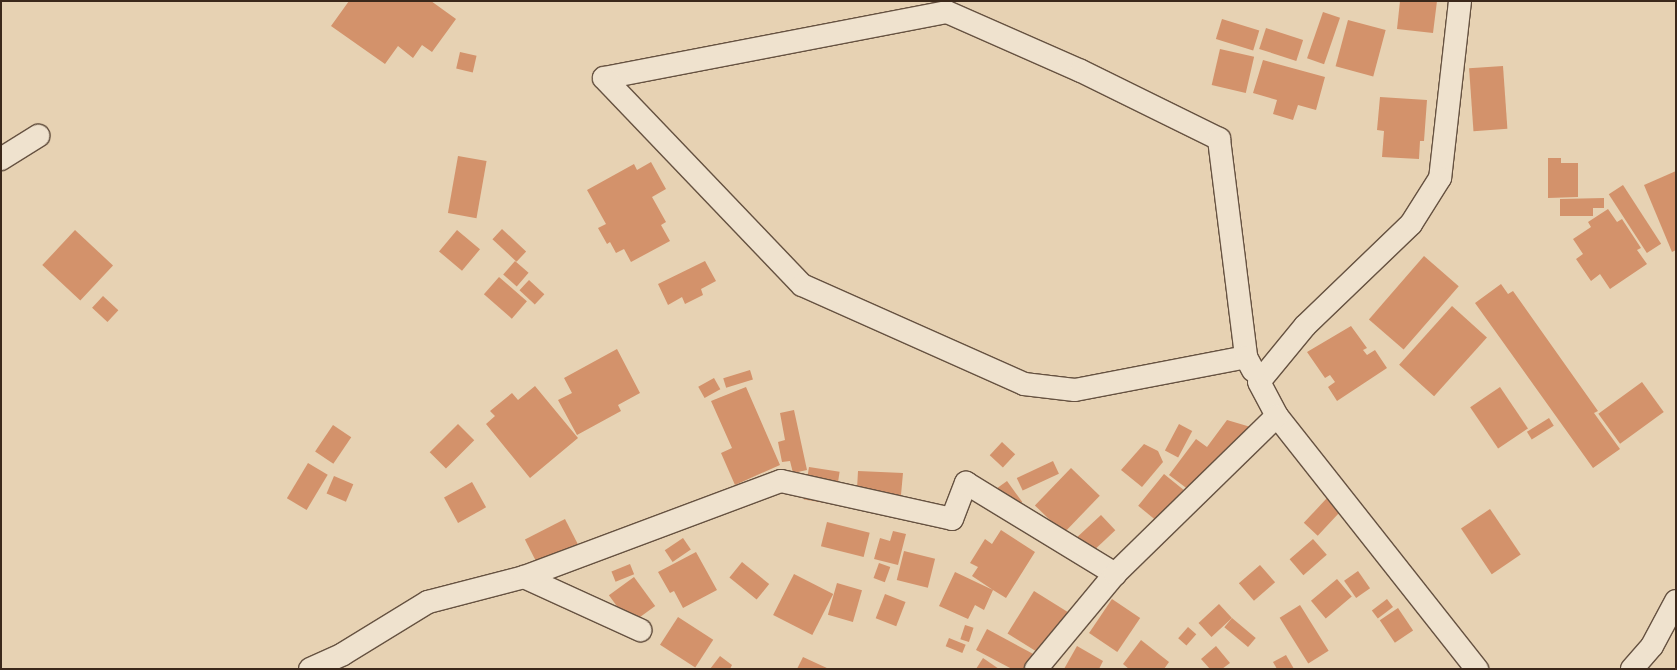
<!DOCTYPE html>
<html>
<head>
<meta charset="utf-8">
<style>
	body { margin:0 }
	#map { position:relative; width:1677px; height:670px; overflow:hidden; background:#e7d2b3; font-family:"Sorts Mill Goudy",serif }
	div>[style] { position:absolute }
	.building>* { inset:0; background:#d3926b; transform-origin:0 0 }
	.roads { filter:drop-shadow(1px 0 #665241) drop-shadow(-1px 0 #665241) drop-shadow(0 1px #665241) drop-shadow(0 -1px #665241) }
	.minor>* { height:22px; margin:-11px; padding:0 11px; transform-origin:11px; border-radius:11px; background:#efe2ce }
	span { translate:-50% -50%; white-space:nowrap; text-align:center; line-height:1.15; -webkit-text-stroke:3px #efe2ce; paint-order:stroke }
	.frame { position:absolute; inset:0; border:2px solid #3b281b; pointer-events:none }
</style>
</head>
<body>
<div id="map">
	<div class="building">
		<div style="clip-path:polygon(349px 1px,431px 1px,456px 19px,432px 52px,422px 45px,413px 58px,398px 46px,385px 64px,331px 26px)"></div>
		<div style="clip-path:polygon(1400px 1px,1437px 1px,1433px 33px,1397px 29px)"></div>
		<div style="left:1323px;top:12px;width:18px;height:49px;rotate:19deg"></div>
		<div style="left:1222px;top:19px;width:39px;height:21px;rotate:17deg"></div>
		<div style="left:1348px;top:20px;width:39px;height:48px;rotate:15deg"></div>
		<div style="left:1266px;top:28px;width:39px;height:22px;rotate:18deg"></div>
		<div style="left:1220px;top:49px;width:35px;height:37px;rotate:13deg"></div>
		<div style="left:460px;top:52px;width:17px;height:17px;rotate:13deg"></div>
		<div style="clip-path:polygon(1263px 60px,1325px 77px,1316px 110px,1298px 105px,1293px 120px,1273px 114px,1277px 100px,1253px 93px)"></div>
		<div style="left:1503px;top:66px;width:63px;height:34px;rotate:86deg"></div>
		<div style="clip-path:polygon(1380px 97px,1427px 100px,1424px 141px,1420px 141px,1419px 159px,1382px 157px,1384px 131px,1377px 130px)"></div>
		<div style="left:458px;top:156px;width:29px;height:58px;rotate:10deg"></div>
		<div style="clip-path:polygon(1548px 158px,1561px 158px,1561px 163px,1578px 163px,1578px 197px,1548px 198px)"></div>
		<div style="clip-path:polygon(651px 162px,666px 189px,652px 197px,666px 222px,661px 225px,670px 241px,631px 262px,624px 249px,616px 253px,610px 242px,607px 244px,598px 228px,606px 224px,587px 190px,634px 164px,637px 170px)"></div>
		<div style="clip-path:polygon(1676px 171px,1676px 250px,1672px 252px,1644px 185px)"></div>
		<div style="left:1623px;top:185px;width:70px;height:17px;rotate:57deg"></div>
		<div style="clip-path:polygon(1604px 198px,1604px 208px,1593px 208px,1593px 216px,1560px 216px,1560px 199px)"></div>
		<div style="clip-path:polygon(1608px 209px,1617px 222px,1622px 219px,1641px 248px,1637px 250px,1647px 264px,1610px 289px,1600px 274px,1591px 281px,1576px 259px,1583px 254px,1573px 239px,1591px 227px,1588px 222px)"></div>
		<div style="left:502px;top:229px;width:33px;height:14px;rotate:43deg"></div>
		<div style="left:75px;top:230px;width:52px;height:48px;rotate:43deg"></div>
		<div style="left:457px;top:230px;width:30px;height:28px;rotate:40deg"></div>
		<div style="left:1424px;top:256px;width:46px;height:84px;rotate:41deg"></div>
		<div style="left:515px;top:261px;width:18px;height:18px;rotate:41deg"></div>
		<div style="clip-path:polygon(705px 261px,716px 281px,701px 289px,703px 295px,685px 304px,682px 297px,668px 305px,658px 284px)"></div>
		<div style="left:499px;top:277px;width:37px;height:23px;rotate:41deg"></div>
		<div style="left:529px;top:280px;width:21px;height:14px;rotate:43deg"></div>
		<div style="clip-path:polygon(1501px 284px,1508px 294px,1513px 291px,1598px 411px,1594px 413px,1620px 449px,1593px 468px,1475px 303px)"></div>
		<div style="left:103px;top:296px;width:21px;height:16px;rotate:43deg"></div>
		<div style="left:1452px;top:306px;width:47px;height:79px;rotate:42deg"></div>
		<div style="clip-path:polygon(1351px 326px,1367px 348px,1363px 350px,1367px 355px,1375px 350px,1387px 368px,1337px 401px,1328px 387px,1335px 382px,1330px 375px,1325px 378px,1307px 352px)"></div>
		<div style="clip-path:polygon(617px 349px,640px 393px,618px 405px,621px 411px,577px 435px,558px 400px,572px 393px,564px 378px)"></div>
		<div style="left:750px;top:370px;width:10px;height:28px;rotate:73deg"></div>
		<div style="left:714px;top:378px;width:13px;height:18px;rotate:61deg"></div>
		<div style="left:1642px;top:382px;width:37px;height:54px;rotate:54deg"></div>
		<div style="clip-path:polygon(535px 386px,578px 438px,530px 478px,486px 424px,495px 416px,490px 411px,512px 393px,518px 400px)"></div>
		<div style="clip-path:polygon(746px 387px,780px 465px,735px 485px,721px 453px,732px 448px,711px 401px)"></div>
		<div style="left:1500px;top:387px;width:50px;height:36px;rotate:56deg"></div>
		<div style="clip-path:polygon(794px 410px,807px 470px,793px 473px,790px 461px,782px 462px,778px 442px,785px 440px,780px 413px)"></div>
		<div style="left:1549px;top:418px;width:9px;height:26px;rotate:58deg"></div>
		<div style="clip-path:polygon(1227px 420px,1254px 428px,1201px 499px,1169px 475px,1196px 439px,1207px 447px)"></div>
		<div style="left:458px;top:424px;width:23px;height:40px;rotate:45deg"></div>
		<div style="left:1179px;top:424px;width:15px;height:30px;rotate:28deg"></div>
		<div style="left:333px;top:425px;width:22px;height:32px;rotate:34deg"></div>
		<div style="left:1002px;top:442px;width:18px;height:18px;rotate:43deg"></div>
		<div style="clip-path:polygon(1144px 444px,1158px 451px,1163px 462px,1142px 487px,1121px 470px)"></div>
		<div style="left:1053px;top:461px;width:14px;height:40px;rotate:65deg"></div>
		<div style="left:308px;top:463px;width:23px;height:41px;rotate:31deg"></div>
		<div style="left:809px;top:467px;width:31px;height:33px;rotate:9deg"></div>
		<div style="left:1071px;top:468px;width:40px;height:52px;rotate:44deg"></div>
		<div style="clip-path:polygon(858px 471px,903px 473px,901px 495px,888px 495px,856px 507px)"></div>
		<div style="left:1164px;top:474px;width:33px;height:41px;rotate:39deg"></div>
		<div style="left:334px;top:476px;width:21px;height:19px;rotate:23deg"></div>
		<div style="left:1007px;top:481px;width:26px;height:27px;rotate:54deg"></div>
		<div style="left:472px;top:482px;width:29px;height:32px;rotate:61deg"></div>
		<div style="left:1327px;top:498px;width:19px;height:34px;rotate:43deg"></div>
		<div style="left:1490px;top:509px;width:55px;height:35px;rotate:56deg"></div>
		<div style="left:1101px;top:515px;width:21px;height:39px;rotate:47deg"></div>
		<div style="left:565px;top:519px;width:36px;height:45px;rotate:63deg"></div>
		<div style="left:827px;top:522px;width:44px;height:25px;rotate:14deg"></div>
		<div style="clip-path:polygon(1001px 530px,1035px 552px,1006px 598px,993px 590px,984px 610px,975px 605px,968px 619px,939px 606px,955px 572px,993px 590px,972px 576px,978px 567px,970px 563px,985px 539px,992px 544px)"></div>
		<div style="clip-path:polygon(893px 531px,906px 534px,898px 565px,874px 559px,880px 538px,890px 541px)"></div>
		<div style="left:683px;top:538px;width:14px;height:22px;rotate:56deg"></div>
		<div style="left:1313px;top:539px;width:21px;height:31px;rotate:49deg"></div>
		<div style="left:904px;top:551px;width:32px;height:30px;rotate:14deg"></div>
		<div style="clip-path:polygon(696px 552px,717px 590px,683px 608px,674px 591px,670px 593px,658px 572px)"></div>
		<div style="left:742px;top:562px;width:35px;height:20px;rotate:39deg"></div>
		<div style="left:879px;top:563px;width:12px;height:16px;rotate:20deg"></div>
		<div style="left:630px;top:564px;width:11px;height:20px;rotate:68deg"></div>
		<div style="left:1260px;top:565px;width:23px;height:28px;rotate:49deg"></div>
		<div style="left:1358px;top:571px;width:21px;height:17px;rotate:55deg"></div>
		<div style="left:794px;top:574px;width:44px;height:46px;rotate:27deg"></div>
		<div style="left:634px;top:577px;width:36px;height:31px;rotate:54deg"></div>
		<div style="left:1337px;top:579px;width:23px;height:34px;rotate:50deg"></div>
		<div style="left:837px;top:583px;width:26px;height:33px;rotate:16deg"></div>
		<div style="left:1034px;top:591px;width:45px;height:50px;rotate:32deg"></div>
		<div style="left:885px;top:594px;width:22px;height:26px;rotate:21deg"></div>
		<div style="left:1112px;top:599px;width:34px;height:41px;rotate:34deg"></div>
		<div style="left:1387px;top:599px;width:10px;height:19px;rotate:53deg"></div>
		<div style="left:1219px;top:604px;width:19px;height:28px;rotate:47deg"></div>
		<div style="left:1300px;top:605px;width:54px;height:24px;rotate:58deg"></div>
		<div style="left:1398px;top:608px;width:27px;height:22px;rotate:56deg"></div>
		<div style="left:678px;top:617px;width:42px;height:33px;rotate:33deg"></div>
		<div style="left:1232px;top:618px;width:31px;height:12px;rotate:40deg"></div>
		<div style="left:965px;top:625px;width:9px;height:15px;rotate:18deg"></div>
		<div style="left:1188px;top:627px;width:11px;height:15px;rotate:41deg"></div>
		<div style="clip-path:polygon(987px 629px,1037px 656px,1030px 669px,1012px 669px,976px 650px)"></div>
		<div style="left:949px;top:638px;width:18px;height:9px;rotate:22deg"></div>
		<div style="clip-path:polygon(1141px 640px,1169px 662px,1164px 669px,1129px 669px,1123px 664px)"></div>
		<div style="clip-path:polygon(1077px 646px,1103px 661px,1099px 669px,1064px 669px)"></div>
		<div style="clip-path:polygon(1216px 646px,1230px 663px,1222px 669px,1210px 669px,1201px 659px)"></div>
		<div style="clip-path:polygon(1286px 655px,1294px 669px,1277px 669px,1273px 662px)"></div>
		<div style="clip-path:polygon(720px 656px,732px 665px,730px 669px,710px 669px)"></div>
		<div style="clip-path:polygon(803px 657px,829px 669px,797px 669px)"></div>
		<div style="clip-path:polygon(983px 658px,999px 669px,976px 669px)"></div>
	</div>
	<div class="roads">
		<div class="minor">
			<div style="left:1460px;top:1px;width:178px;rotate:96.4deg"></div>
			<div style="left:1440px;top:178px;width:54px;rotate:122.2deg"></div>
			<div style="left:1411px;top:224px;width:147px;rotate:136.1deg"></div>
			<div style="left:1305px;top:326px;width:72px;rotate:129.4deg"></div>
			<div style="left:1259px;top:382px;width:38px;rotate:62deg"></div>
			<div style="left:1277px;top:416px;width:323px;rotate:51.7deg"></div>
			<div style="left:604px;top:78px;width:349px;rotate:-10.9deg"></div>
			<div style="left:947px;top:12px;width:146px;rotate:23.8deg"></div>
			<div style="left:1081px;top:71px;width:154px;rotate:26.2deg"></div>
			<div style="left:1219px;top:139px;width:220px;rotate:82.9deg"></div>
			<div style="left:604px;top:78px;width:286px;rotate:46.3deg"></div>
			<div style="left:802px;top:285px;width:243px;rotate:24deg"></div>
			<div style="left:1024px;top:384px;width:51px;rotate:6.7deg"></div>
			<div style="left:1075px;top:390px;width:174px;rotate:-10.9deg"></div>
			<div style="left:1246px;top:357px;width:15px;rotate:62deg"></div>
			<div style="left:1px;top:159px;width:44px;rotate:-31.9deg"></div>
			<div style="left:524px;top:577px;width:128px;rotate:24.6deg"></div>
			<div style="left:310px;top:669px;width:36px;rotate:-24deg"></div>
			<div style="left:343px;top:654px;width:100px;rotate:-31.5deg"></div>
			<div style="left:428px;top:602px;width:99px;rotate:-14.6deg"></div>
			<div style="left:524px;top:577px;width:274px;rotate:-20.5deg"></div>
			<div style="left:781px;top:481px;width:175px;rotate:12.5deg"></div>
			<div style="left:952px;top:519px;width:39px;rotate:-69deg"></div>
			<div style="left:966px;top:483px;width:175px;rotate:31.4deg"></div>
			<div style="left:1036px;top:669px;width:124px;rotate:-50.3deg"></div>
			<div style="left:1115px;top:574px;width:226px;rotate:-44.3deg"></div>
			<div style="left:1632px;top:669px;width:30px;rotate:-49deg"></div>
			<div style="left:1652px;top:646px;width:51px;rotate:-61.9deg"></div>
		</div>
	</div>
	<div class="frame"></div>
</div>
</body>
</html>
